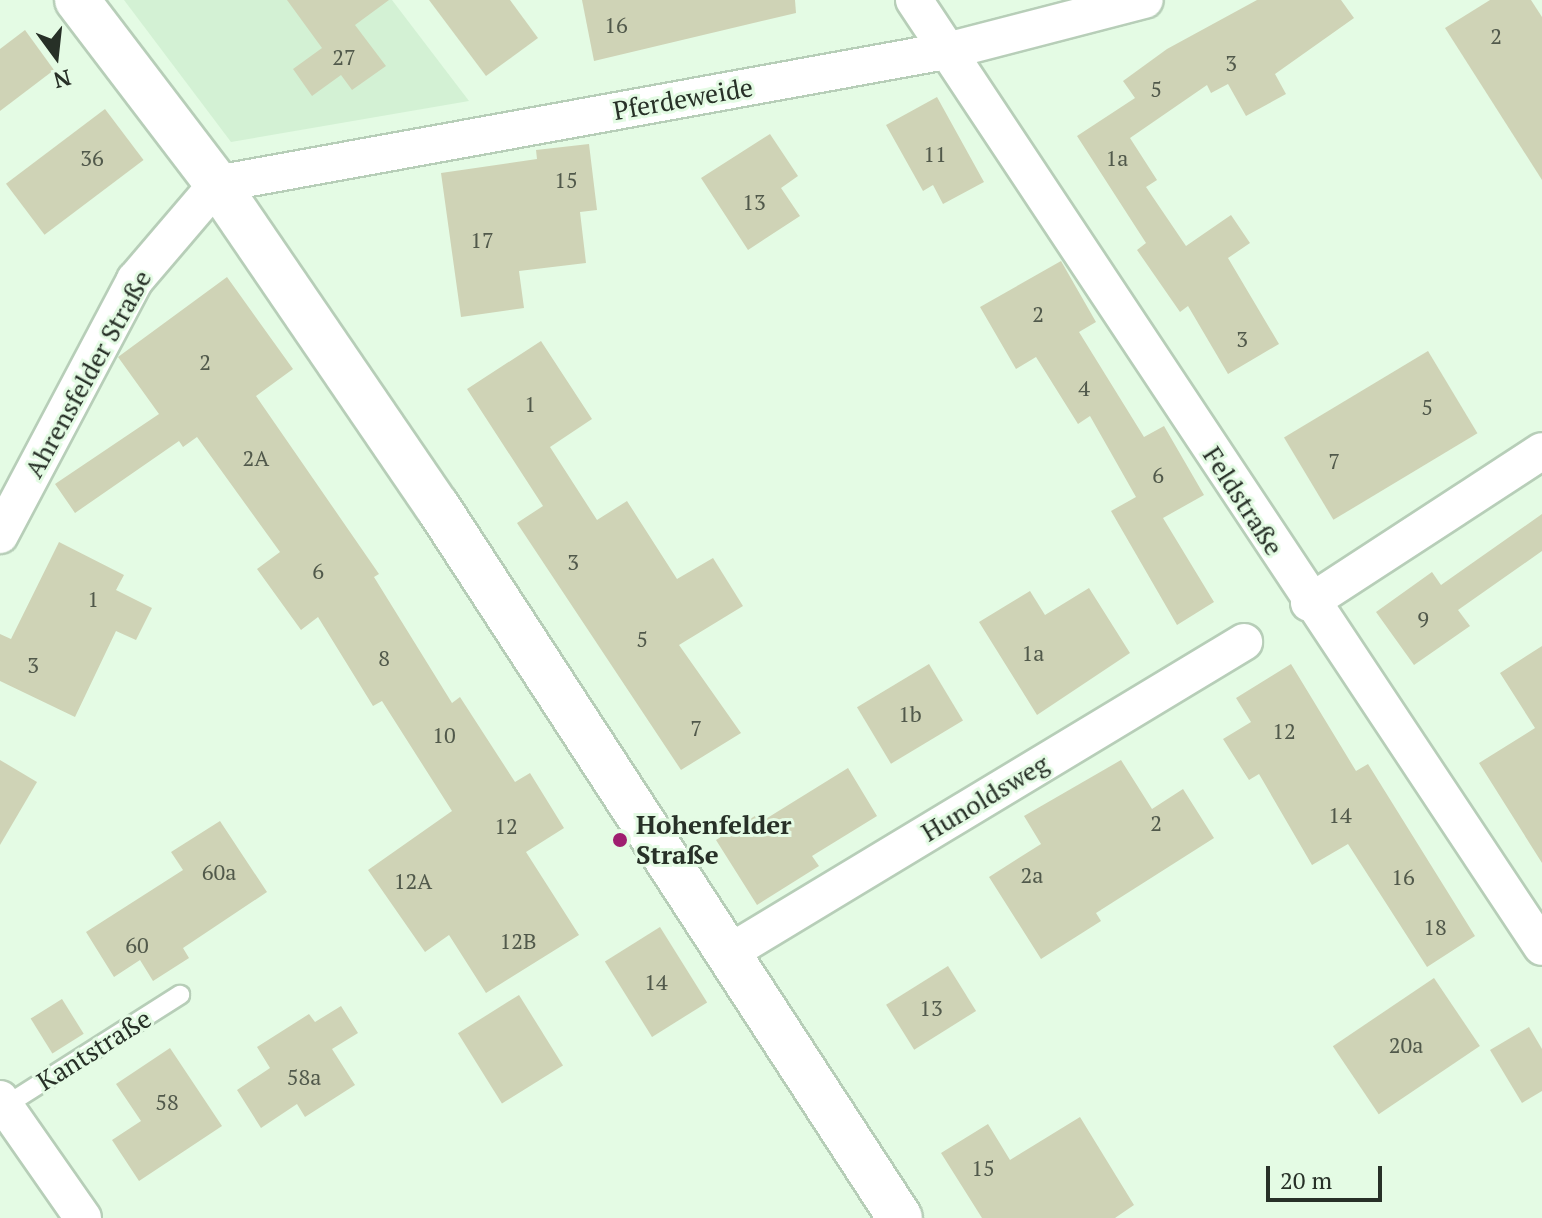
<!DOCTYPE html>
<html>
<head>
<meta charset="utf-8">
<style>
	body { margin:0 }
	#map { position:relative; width:1542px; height:1218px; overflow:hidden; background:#e4fbe4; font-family:"PT Serif",serif }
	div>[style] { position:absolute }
	.built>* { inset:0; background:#d3f1d4 }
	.building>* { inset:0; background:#cfd3b6; transform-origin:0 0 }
	.roads { filter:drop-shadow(2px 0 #b7ceb8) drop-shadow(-2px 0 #b7ceb8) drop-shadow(0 2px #b7ceb8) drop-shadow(0 -2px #b7ceb8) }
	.lane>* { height:18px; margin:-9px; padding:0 9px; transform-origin:9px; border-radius:9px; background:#fff }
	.street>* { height:36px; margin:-18px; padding:0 18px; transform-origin:18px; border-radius:18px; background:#fff }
	.secondary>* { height:44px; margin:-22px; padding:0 22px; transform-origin:22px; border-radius:22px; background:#fff }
	.dots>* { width:22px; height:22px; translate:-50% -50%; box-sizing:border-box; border:4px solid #e4fbe4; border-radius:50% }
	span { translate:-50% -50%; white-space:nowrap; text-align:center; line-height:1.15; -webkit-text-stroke:6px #e4fbe4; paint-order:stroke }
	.number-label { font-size:22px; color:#51594b }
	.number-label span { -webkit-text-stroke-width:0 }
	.street-label { font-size:26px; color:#273027 }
	.poi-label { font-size:26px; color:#273027; font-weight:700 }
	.left { translate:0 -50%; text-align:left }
	.north { position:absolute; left:16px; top:16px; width:80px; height:80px; -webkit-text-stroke:6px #e4fbe4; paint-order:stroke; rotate:165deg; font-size:22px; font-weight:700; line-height:32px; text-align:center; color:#273027 }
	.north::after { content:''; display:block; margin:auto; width:28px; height:36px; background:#273027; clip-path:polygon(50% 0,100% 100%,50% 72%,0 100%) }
	.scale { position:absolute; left:1266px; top:1166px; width:116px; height:36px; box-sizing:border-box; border:4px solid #273027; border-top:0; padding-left:10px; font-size:24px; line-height:28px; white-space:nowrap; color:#273027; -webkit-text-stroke:6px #e4fbe4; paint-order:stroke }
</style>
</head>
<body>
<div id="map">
	<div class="built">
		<div style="clip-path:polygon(124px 0,392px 0,469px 101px,231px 142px)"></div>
	</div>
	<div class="building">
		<div style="clip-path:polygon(287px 0,389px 0,355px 25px,386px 66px,352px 90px,341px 75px,312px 96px,293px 69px,322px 48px)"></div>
		<div style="clip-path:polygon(429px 0,510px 0,538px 38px,486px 76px)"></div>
		<div style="clip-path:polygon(582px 0,795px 0,796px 13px,594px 61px)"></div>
		<div style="clip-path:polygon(1257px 0,1341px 0,1354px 18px,1275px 74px,1286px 94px,1246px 116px,1228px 84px,1211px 93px,1207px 85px,1130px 138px,1157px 180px,1146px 187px,1186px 246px,1231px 215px,1250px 243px,1228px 258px,1279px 344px,1228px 374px,1188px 306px,1180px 312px,1137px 250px,1146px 243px,1077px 136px,1135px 98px,1123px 81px,1167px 49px)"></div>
		<div style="clip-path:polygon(1490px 0,1531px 0,1542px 17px,1542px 180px,1445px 28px)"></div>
		<div style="clip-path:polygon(25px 30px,54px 70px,0 111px,0 49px)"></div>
		<div style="clip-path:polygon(937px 97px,984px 182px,943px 204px,933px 185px,923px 191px,886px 125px)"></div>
		<div style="left:105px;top:109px;width:64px;height:124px;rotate:53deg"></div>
		<div style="clip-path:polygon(770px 134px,798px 176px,781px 188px,800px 216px,748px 250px,701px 178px)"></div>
		<div style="clip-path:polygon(589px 144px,597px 210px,580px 212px,586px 263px,519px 271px,524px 308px,461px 317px,441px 173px,537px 159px,536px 150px)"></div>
		<div style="clip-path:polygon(1061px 261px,1096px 322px,1079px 332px,1144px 437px,1164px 426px,1204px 495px,1163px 518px,1214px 602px,1177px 625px,1111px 511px,1136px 497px,1090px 416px,1078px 424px,1036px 357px,1016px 369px,980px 307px)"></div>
		<div style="clip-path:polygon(227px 277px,293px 369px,256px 396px,379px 574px,374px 577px,452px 703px,460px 697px,515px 782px,530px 773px,564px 828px,526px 852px,579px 935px,486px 993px,449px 935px,425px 952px,368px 870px,452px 811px,382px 701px,373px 706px,318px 617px,301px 630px,257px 569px,280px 552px,197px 437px,183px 447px,179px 441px,75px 513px,55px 484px,159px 414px,118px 357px)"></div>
		<div style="clip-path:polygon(541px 341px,592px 419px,550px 447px,597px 520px,627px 501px,677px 579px,713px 558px,743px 606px,679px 645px,741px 733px,681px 770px,517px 523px,543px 506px,467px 389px)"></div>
		<div style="left:1428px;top:351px;width:96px;height:168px;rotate:59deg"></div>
		<div style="clip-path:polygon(1542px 514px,1542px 551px,1458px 610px,1470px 626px,1414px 665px,1376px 612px,1432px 572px,1441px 585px)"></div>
		<div style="clip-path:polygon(59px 542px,124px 575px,116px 590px,152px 608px,136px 640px,116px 631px,75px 717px,0 681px,0 634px,11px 639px)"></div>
		<div style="clip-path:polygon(1089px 588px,1130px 653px,1037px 715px,979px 622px,1030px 591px,1045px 615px)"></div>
		<div style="clip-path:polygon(1542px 646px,1542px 863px,1479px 763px,1535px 728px,1500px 673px)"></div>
		<div style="left:929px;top:664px;width:66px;height:84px;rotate:59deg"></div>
		<div style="clip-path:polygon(1291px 664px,1356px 771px,1368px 764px,1475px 936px,1427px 967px,1348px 844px,1312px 865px,1259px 774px,1249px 780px,1223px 739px,1251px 722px,1236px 698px)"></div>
		<div style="clip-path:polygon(0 760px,37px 782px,0 845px)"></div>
		<div style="clip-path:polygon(1121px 760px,1152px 809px,1183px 789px,1214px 838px,1096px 913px,1101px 921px,1041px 959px,989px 877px,1041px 844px,1024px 816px)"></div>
		<div style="clip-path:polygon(848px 768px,877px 816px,812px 856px,819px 866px,757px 905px,716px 840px,755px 816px,759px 823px)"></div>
		<div style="clip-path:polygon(220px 821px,267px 892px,183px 948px,189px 958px,153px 981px,140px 960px,114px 977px,86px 932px,183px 870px,171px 852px)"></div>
		<div style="left:660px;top:927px;width:89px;height:65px;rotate:58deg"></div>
		<div style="left:948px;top:966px;width:53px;height:73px;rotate:58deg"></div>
		<div style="left:1434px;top:978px;width:82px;height:122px;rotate:56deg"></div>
		<div style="left:519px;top:995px;width:83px;height:72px;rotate:58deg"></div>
		<div style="left:62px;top:999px;width:41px;height:37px;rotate:58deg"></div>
		<div style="clip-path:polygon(341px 1006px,358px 1033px,332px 1049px,355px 1085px,305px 1117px,297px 1104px,261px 1128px,237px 1090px,270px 1068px,257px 1047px,309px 1014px,315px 1022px)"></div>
		<div style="clip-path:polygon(1529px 1027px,1542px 1049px,1542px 1091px,1522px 1103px,1490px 1050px)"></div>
		<div style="clip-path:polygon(170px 1048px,222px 1126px,139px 1181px,112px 1140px,141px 1121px,116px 1084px)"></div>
		<div style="clip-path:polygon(1080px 1117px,1134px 1205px,1115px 1218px,982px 1218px,941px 1153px,988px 1124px,1010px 1160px)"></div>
	</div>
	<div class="roads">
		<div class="lane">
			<div style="left:8px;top:1104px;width:204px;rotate:-32.4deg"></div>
		</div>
		<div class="street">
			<div style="left:914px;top:0;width:1136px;rotate:56.45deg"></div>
			<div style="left:0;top:535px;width:289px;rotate:-62.1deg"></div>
			<div style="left:135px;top:280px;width:126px;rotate:-49.5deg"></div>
			<div style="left:217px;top:184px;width:746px;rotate:-10.35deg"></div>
			<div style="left:951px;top:50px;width:200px;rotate:-14.5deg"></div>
			<div style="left:1309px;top:603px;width:278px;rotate:-33.1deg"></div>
			<div style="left:727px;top:954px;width:604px;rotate:-31.11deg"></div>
			<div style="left:0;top:1099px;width:145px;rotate:55.1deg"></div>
		</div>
		<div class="secondary">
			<div style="left:77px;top:0;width:231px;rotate:52.7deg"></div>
			<div style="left:217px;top:184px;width:390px;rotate:55.7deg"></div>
			<div style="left:437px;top:506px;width:849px;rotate:56.96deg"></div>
		</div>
	</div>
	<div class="dots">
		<div style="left:620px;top:840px;background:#9f1e70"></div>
	</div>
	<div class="number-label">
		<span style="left:616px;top:25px">16</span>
		<span style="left:1496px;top:36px">2</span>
		<span style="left:344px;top:57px">27</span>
		<span style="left:1231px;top:63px">3</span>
		<span style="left:1156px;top:89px">5</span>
		<span style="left:935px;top:154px">11</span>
		<span style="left:92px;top:158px">36</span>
		<span style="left:1117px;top:158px">1a</span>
		<span style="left:566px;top:180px">15</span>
		<span style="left:754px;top:202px">13</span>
		<span style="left:482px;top:240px">17</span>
		<span style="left:1038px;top:314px">2</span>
		<span style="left:1242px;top:339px">3</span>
		<span style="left:205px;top:362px">2</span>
		<span style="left:1084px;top:388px">4</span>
		<span style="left:530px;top:404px">1</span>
		<span style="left:1427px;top:407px">5</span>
		<span style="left:256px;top:458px">2A</span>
		<span style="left:1334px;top:461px">7</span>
		<span style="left:1158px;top:475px">6</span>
		<span style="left:573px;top:562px">3</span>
		<span style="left:318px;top:571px">6</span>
		<span style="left:93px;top:599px">1</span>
		<span style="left:1423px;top:619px">9</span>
		<span style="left:642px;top:639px">5</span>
		<span style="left:1033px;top:653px">1a</span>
		<span style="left:384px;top:658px">8</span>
		<span style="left:33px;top:665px">3</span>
		<span style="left:910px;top:714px">1b</span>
		<span style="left:696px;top:728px">7</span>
		<span style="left:1284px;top:731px">12</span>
		<span style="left:444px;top:735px">10</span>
		<span style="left:1340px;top:815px">14</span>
		<span style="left:1156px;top:823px">2</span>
		<span style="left:506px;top:826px">12</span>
		<span style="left:219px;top:872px">60a</span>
		<span style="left:1032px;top:875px">2a</span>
		<span style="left:1403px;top:877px">16</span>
		<span style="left:413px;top:881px">12A</span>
		<span style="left:1435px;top:927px">18</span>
		<span style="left:518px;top:941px">12B</span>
		<span style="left:137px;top:945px">60</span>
		<span style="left:656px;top:982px">14</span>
		<span style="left:931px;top:1008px">13</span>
		<span style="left:1406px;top:1045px">20a</span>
		<span style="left:304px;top:1077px">58a</span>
		<span style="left:167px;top:1102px">58</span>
		<span style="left:983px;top:1168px">15</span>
	</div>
	<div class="street-label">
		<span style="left:683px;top:99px;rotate:-10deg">Pferdeweide</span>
		<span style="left:88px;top:374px;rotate:-61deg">Ahrensfelder Straße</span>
		<span style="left:1243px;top:501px;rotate:57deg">Feldstraße</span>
		<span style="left:985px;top:798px;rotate:-31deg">Hunoldsweg</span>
		<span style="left:94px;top:1050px;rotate:-32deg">Kantstraße</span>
	</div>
	<div class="poi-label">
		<span class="left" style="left:636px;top:840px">Hohenfelder<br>Straße</span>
	</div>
	<div class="north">N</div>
	<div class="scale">20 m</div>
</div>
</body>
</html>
